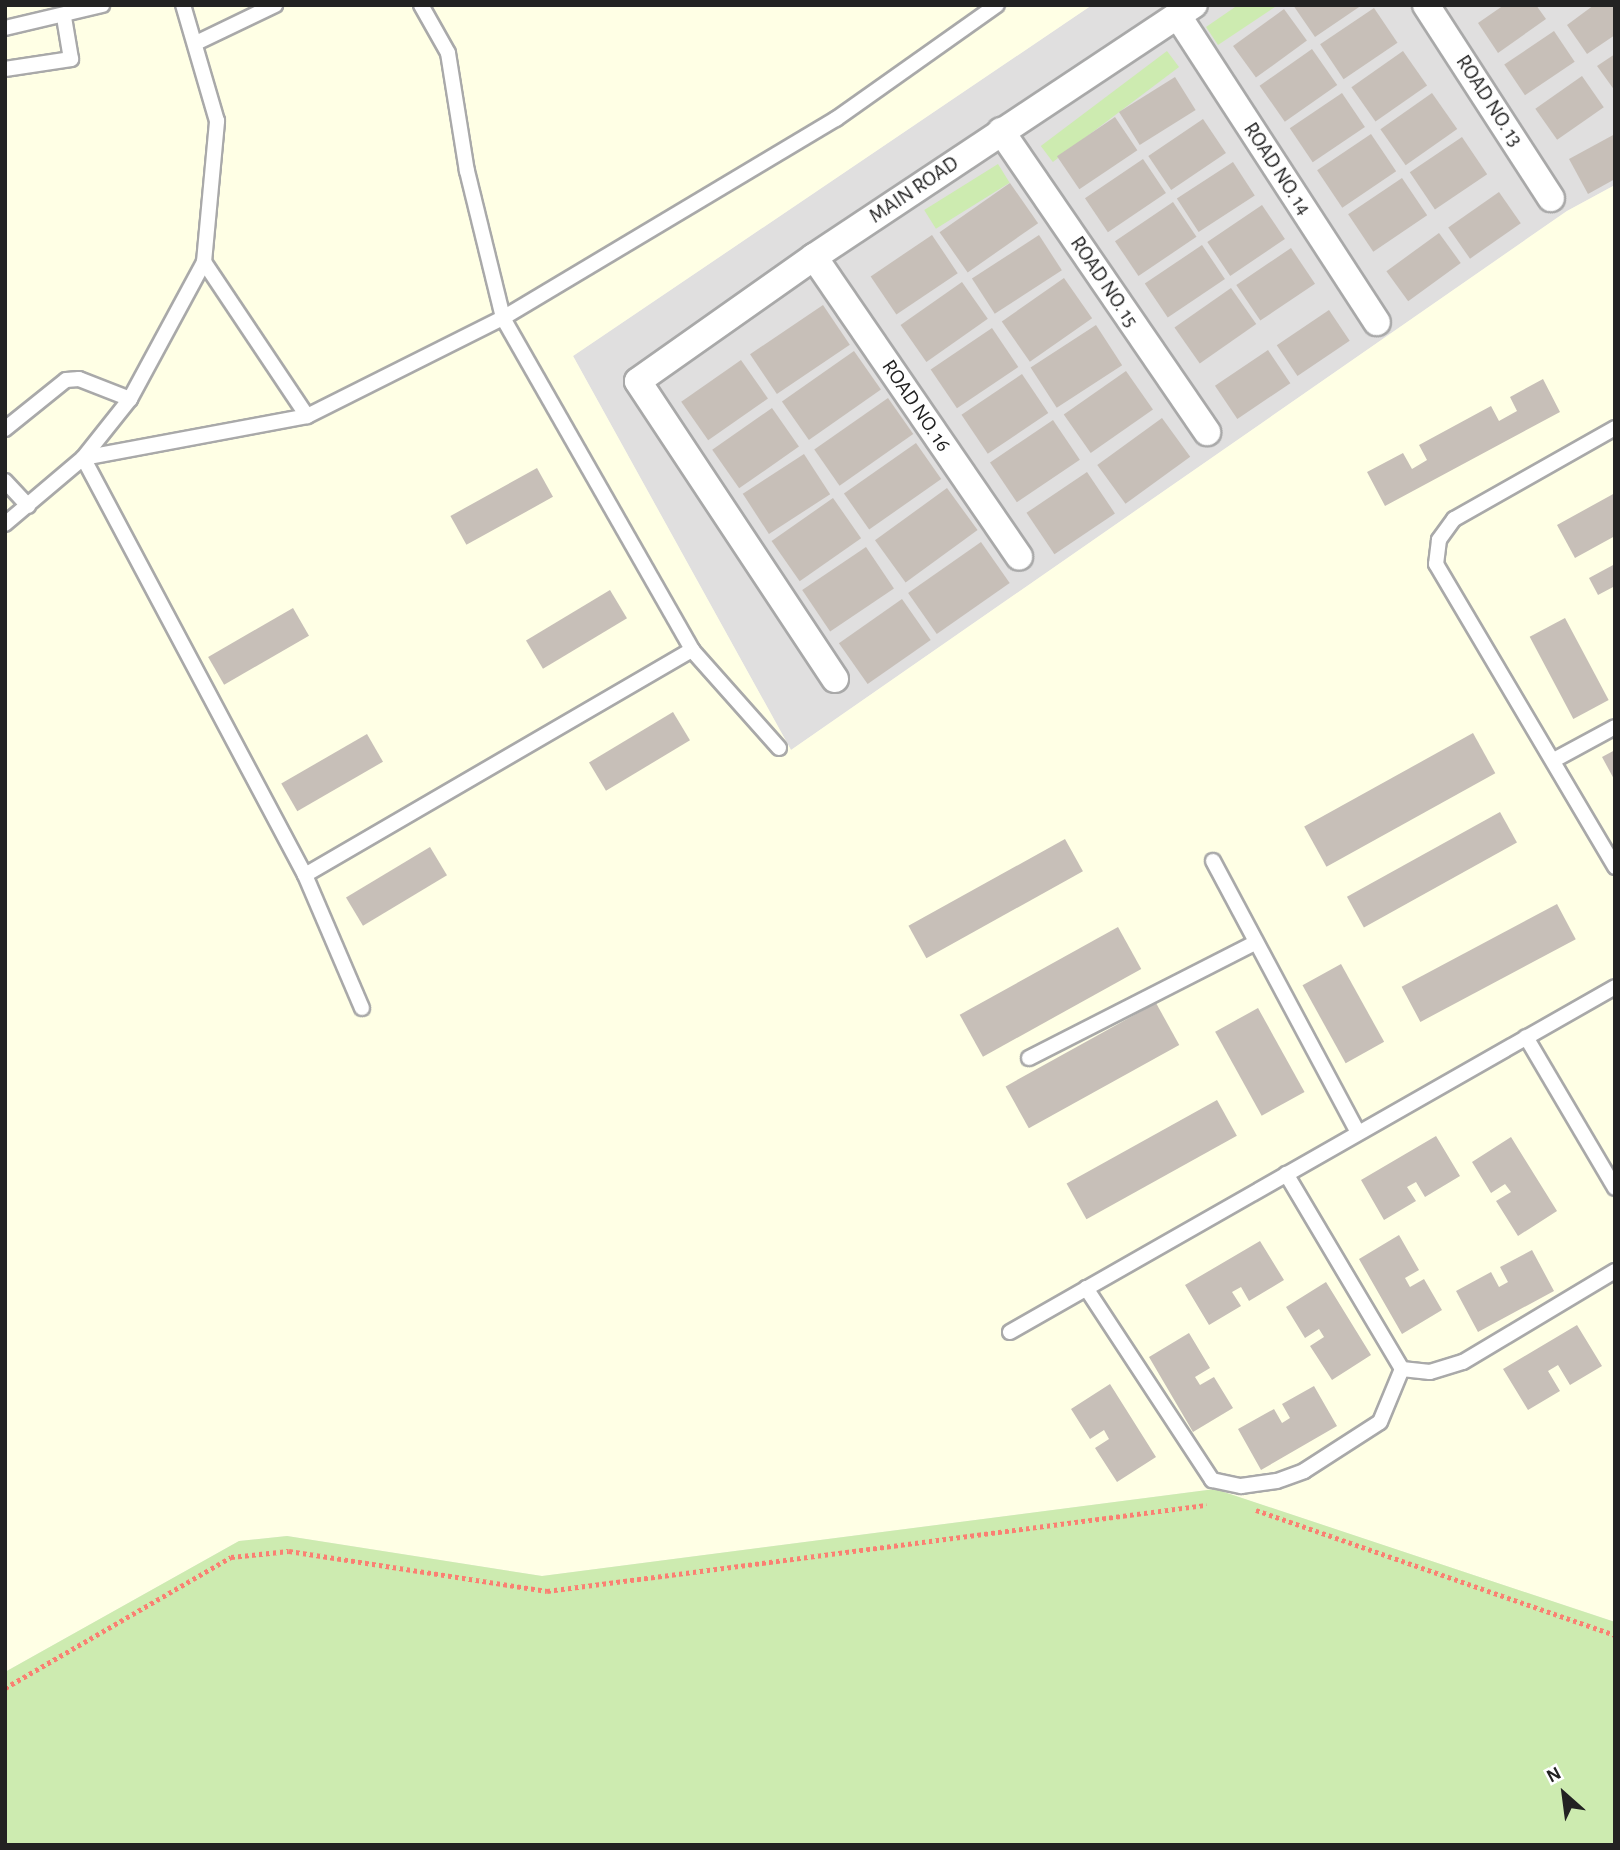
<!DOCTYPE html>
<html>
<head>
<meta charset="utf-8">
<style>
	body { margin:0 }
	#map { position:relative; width:1620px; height:1850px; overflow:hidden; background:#f2efe9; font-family:"Alegreya Sans",sans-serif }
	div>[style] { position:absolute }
	.residential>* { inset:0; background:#e0dfdf }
	.education>* { inset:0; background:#ffffe5 }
	.grass>* { inset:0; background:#cdebb0; transform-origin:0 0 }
	.building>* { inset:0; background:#c7bfb8; transform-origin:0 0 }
	.path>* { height:4.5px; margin-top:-2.25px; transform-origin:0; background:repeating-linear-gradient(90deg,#fa8072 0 3.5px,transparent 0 7px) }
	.roads { filter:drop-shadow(2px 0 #a9a9a9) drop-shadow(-2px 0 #a9a9a9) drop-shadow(0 2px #a9a9a9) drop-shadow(0 -2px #a9a9a9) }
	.service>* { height:14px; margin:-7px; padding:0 7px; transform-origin:7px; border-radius:7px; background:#fff }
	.minor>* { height:26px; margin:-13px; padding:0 13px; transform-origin:13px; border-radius:13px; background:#fff }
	span { translate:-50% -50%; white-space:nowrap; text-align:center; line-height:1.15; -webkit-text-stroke:5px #fff; paint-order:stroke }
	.street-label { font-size:21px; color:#222 }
	.frame { position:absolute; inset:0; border:7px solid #222; pointer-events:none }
	.north { position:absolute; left:1529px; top:1759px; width:70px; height:70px; -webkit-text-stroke:5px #fff; paint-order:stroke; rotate:332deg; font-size:19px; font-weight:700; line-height:28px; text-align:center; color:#222 }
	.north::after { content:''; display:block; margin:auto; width:24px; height:32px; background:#222; clip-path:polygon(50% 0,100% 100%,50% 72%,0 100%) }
</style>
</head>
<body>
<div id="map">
	<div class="residential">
		<div style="clip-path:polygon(1092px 5px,1615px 5px,1615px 185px,1567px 211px,791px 750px,573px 356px)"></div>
	</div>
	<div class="education">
		<div style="clip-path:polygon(5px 5px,1092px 5px,573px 356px,791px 750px,1567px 211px,1615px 185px,1615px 1622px,1215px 1489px,542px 1576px,287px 1536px,239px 1541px,5px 1672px)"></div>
	</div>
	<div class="grass">
		<div style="clip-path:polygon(1238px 5px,1278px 5px,1218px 45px,1206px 27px)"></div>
		<div style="left:1167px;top:51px;width:20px;height:158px;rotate:53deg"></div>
		<div style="left:998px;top:164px;width:22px;height:87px;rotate:58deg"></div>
		<div style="clip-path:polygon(1215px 1489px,1615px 1622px,1615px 1845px,5px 1845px,5px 1672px,239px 1541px,287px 1536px,542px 1576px)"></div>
	</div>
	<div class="building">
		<div style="clip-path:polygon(1293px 5px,1362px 5px,1315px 37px)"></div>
		<div style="clip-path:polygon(1504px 5px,1536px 5px,1546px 19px,1498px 53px,1478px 23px)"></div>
		<div style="clip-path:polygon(1594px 5px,1615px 5px,1615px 35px,1587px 54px,1567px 25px)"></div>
		<div style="left:1374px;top:8px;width:42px;height:65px;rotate:56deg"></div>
		<div style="left:1284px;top:9px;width:39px;height:63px;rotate:54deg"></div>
		<div style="left:1554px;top:31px;width:37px;height:60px;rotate:56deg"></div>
		<div style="left:1312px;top:49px;width:44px;height:64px;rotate:55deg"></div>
		<div style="left:1403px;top:51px;width:42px;height:63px;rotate:55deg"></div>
		<div style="clip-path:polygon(1615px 54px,1615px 91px,1597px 66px)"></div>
		<div style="left:1582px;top:76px;width:38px;height:57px;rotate:55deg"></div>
		<div style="left:1175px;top:77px;width:39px;height:66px;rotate:58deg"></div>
		<div style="left:1342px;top:93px;width:41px;height:63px;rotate:56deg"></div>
		<div style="left:1432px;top:93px;width:44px;height:63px;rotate:55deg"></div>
		<div style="left:1115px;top:117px;width:40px;height:70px;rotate:56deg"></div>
		<div style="left:1203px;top:119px;width:41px;height:66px;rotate:56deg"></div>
		<div style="left:1371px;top:134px;width:45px;height:65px;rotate:56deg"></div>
		<div style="clip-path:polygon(1615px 134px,1615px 179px,1588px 194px,1569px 159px)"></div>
		<div style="left:1462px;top:137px;width:45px;height:63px;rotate:56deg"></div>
		<div style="left:1143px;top:159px;width:41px;height:70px;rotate:56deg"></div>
		<div style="left:1233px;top:162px;width:40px;height:67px;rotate:57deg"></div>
		<div style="left:1402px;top:178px;width:45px;height:65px;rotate:56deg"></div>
		<div style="left:1010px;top:183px;width:49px;height:86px;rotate:55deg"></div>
		<div style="left:1499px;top:192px;width:38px;height:62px;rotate:55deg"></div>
		<div style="left:1173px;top:202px;width:42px;height:70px;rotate:56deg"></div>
		<div style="left:1262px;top:205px;width:41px;height:66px;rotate:56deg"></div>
		<div style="left:1439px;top:233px;width:37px;height:65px;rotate:54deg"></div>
		<div style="left:932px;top:235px;width:46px;height:74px;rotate:56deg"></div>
		<div style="left:1039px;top:235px;width:42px;height:80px;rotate:57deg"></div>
		<div style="left:1202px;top:245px;width:41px;height:69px;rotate:56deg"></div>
		<div style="left:1291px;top:248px;width:43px;height:66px;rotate:56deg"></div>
		<div style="left:1064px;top:278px;width:49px;height:76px;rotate:55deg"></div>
		<div style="left:962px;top:282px;width:45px;height:75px;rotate:55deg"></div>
		<div style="left:1231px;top:288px;width:44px;height:69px;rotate:55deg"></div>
		<div style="left:823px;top:305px;width:48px;height:88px;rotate:56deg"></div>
		<div style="left:1329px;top:310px;width:37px;height:63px;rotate:56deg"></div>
		<div style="left:1096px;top:325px;width:48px;height:78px;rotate:57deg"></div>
		<div style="left:992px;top:328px;width:47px;height:74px;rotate:56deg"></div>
		<div style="left:1268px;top:350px;width:40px;height:64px;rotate:56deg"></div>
		<div style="left:854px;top:351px;width:47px;height:88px;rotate:55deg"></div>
		<div style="left:741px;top:360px;width:47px;height:73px;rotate:55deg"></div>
		<div style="left:1126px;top:371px;width:47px;height:76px;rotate:55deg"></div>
		<div style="left:1022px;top:374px;width:47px;height:73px;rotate:56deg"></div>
		<div style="clip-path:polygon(1543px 379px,1560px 412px,1385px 506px,1367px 472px,1403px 453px,1412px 469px,1427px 460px,1419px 445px,1491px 406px,1499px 421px,1517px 411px,1510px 397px)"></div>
		<div style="left:888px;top:398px;width:44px;height:90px;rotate:55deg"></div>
		<div style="left:772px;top:408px;width:47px;height:73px;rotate:55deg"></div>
		<div style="left:1162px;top:418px;width:48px;height:80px;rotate:54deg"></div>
		<div style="left:1053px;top:420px;width:48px;height:76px;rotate:56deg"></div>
		<div style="left:916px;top:443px;width:44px;height:88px;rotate:55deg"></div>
		<div style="left:804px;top:454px;width:48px;height:73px;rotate:57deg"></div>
		<div style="left:537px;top:468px;width:33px;height:99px;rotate:61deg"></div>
		<div style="left:1087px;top:472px;width:50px;height:73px;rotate:56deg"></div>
		<div style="left:947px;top:488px;width:52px;height:89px;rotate:54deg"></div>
		<div style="clip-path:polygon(1615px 493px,1615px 536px,1575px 558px,1557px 525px)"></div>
		<div style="left:833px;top:498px;width:49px;height:75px;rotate:55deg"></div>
		<div style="left:981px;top:542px;width:50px;height:89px;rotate:55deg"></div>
		<div style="left:866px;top:547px;width:50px;height:77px;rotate:56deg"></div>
		<div style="clip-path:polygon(1615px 564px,1615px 586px,1598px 595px,1589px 578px)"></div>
		<div style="left:610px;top:590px;width:33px;height:98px;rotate:59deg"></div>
		<div style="left:902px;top:599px;width:50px;height:77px;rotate:55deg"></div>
		<div style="left:293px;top:608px;width:32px;height:98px;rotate:60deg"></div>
		<div style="left:1565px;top:618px;width:93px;height:40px;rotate:62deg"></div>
		<div style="left:673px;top:712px;width:33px;height:98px;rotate:59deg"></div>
		<div style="left:1473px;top:733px;width:46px;height:193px;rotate:61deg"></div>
		<div style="left:367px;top:734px;width:32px;height:99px;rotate:60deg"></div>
		<div style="clip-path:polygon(1615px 750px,1615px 781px,1602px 757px)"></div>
		<div style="left:1500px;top:812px;width:35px;height:175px;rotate:61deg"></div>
		<div style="left:1065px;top:839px;width:37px;height:179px;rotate:61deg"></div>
		<div style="left:430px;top:847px;width:33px;height:98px;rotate:59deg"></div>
		<div style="left:1557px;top:904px;width:40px;height:176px;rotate:62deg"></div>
		<div style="left:1118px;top:927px;width:48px;height:181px;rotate:61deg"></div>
		<div style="left:1341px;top:964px;width:89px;height:44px;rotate:61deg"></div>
		<div style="left:1156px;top:1003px;width:48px;height:172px;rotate:61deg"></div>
		<div style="left:1258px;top:1008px;width:96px;height:49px;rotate:61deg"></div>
		<div style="left:1217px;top:1100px;width:41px;height:172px;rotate:61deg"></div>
		<div style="clip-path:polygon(1436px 1136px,1460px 1176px,1425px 1197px,1416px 1182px,1407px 1187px,1416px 1201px,1384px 1220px,1361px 1180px)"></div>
		<div style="clip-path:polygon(1511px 1137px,1557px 1211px,1518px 1236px,1496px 1201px,1511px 1192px,1505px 1184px,1491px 1193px,1472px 1162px)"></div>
		<div style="clip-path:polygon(1399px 1235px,1419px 1270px,1405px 1278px,1410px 1287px,1424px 1279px,1442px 1310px,1402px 1334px,1359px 1259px)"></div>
		<div style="clip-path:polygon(1260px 1241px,1284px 1280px,1249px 1301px,1241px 1287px,1232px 1292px,1241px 1306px,1209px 1325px,1185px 1285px)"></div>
		<div style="clip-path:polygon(1532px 1250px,1554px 1291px,1478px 1332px,1456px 1291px,1491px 1272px,1499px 1287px,1508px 1282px,1500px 1267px)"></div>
		<div style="clip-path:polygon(1326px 1282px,1371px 1355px,1332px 1380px,1310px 1346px,1324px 1337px,1319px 1329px,1305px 1338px,1286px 1307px)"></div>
		<div style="clip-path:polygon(1577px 1325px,1602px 1366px,1570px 1385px,1558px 1365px,1548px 1371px,1560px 1391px,1528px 1410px,1503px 1369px)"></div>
		<div style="clip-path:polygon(1189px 1333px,1210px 1368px,1195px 1377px,1200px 1385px,1214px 1377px,1233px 1408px,1193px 1432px,1149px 1357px)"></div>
		<div style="clip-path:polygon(1110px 1384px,1156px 1457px,1117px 1482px,1095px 1448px,1109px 1439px,1104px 1430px,1090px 1439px,1071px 1409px)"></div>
		<div style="clip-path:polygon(1314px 1386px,1337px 1426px,1261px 1470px,1238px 1429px,1274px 1409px,1282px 1423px,1290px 1418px,1282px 1404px)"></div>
	</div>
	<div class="path">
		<div style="left:1256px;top:1510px;width:380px;rotate:19.2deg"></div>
		<div style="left:5px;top:1688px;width:261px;rotate:-30.1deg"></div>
		<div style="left:231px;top:1557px;width:58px;rotate:-5.9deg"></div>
		<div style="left:289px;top:1551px;width:261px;rotate:8.8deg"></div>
		<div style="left:547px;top:1591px;width:665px;rotate:-7.44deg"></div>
	</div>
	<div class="roads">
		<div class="service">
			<div style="left:421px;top:5px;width:55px;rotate:60.6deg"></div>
			<div style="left:448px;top:53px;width:120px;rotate:80.9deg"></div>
			<div style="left:467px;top:171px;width:151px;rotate:76.2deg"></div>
			<div style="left:503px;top:318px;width:382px;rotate:60.3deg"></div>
			<div style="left:692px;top:650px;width:131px;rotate:48.4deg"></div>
			<div style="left:5px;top:28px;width:100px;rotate:-13.3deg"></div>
			<div style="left:196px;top:43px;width:88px;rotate:-25.7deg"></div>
			<div style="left:5px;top:69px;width:67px;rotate:-8.6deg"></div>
			<div style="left:71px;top:59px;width:43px;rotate:-99.5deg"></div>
			<div style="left:204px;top:262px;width:185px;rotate:56.2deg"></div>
			<div style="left:1615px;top:428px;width:185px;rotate:150.5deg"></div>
			<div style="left:1454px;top:519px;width:26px;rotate:126deg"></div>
			<div style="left:1439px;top:540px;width:24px;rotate:97deg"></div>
			<div style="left:1436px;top:564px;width:352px;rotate:59.4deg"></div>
			<div style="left:5px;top:429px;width:78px;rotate:-38.8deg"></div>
			<div style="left:66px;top:380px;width:13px;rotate:-4deg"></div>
			<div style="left:79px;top:379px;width:55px;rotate:21.4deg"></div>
			<div style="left:5px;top:481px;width:34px;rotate:47deg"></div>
			<div style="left:5px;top:524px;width:102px;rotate:-40.2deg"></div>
			<div style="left:83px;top:458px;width:75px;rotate:-51.5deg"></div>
			<div style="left:130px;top:399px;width:156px;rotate:-61.6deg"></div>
			<div style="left:204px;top:262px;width:142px;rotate:-84.7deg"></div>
			<div style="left:217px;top:121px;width:121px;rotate:-106.3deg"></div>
			<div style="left:1554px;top:760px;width:69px;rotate:-28.4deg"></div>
			<div style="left:1213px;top:861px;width:308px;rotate:61.9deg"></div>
			<div style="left:305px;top:875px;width:448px;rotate:-30.2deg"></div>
			<div style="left:362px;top:1008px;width:145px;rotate:-113.2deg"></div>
			<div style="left:305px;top:875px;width:472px;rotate:-118deg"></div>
			<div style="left:83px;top:458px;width:228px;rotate:-10.6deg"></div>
			<div style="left:307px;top:416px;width:219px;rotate:-26.6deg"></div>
			<div style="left:503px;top:318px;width:388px;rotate:-30.9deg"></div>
			<div style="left:836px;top:119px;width:197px;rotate:-35.3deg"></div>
			<div style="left:1526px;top:1037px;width:175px;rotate:59.5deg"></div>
			<div style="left:1029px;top:1058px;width:254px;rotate:-27deg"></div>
			<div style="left:1086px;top:1288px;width:230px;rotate:56.7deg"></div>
			<div style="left:1212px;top:1480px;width:30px;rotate:12deg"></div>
			<div style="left:1241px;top:1486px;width:36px;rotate:-8deg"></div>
			<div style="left:1277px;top:1481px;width:29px;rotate:-20deg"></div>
			<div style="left:1304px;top:1471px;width:90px;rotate:-32.8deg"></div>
			<div style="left:1380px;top:1422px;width:57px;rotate:-67.5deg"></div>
			<div style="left:1402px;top:1369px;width:227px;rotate:-120.7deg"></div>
			<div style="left:1010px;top:1332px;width:696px;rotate:-29.69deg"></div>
			<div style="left:1402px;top:1369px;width:28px;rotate:6deg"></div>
			<div style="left:1430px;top:1372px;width:34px;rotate:-17deg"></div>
			<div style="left:1463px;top:1362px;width:177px;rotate:-30.9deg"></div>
		</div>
		<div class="minor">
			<div style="left:1426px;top:5px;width:230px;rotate:57.1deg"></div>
			<div style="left:1178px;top:16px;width:365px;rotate:57deg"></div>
			<div style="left:1001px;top:131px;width:365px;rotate:55.6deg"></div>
			<div style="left:814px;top:257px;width:363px;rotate:55.6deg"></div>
			<div style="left:835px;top:679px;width:357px;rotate:-123.5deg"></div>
			<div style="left:638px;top:381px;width:215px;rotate:-35.2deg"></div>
			<div style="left:814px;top:257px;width:456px;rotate:-33.6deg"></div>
		</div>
	</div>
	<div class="street-label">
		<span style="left:1489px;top:101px;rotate:57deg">ROAD NO. 13</span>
		<span style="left:1277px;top:169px;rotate:57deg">ROAD NO. 14</span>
		<span style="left:914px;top:190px;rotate:-34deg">MAIN ROAD</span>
		<span style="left:1104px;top:282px;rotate:56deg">ROAD NO. 15</span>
		<span style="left:916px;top:406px;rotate:56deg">ROAD NO. 16</span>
	</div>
	<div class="frame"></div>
	<div class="north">N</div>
</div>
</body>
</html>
